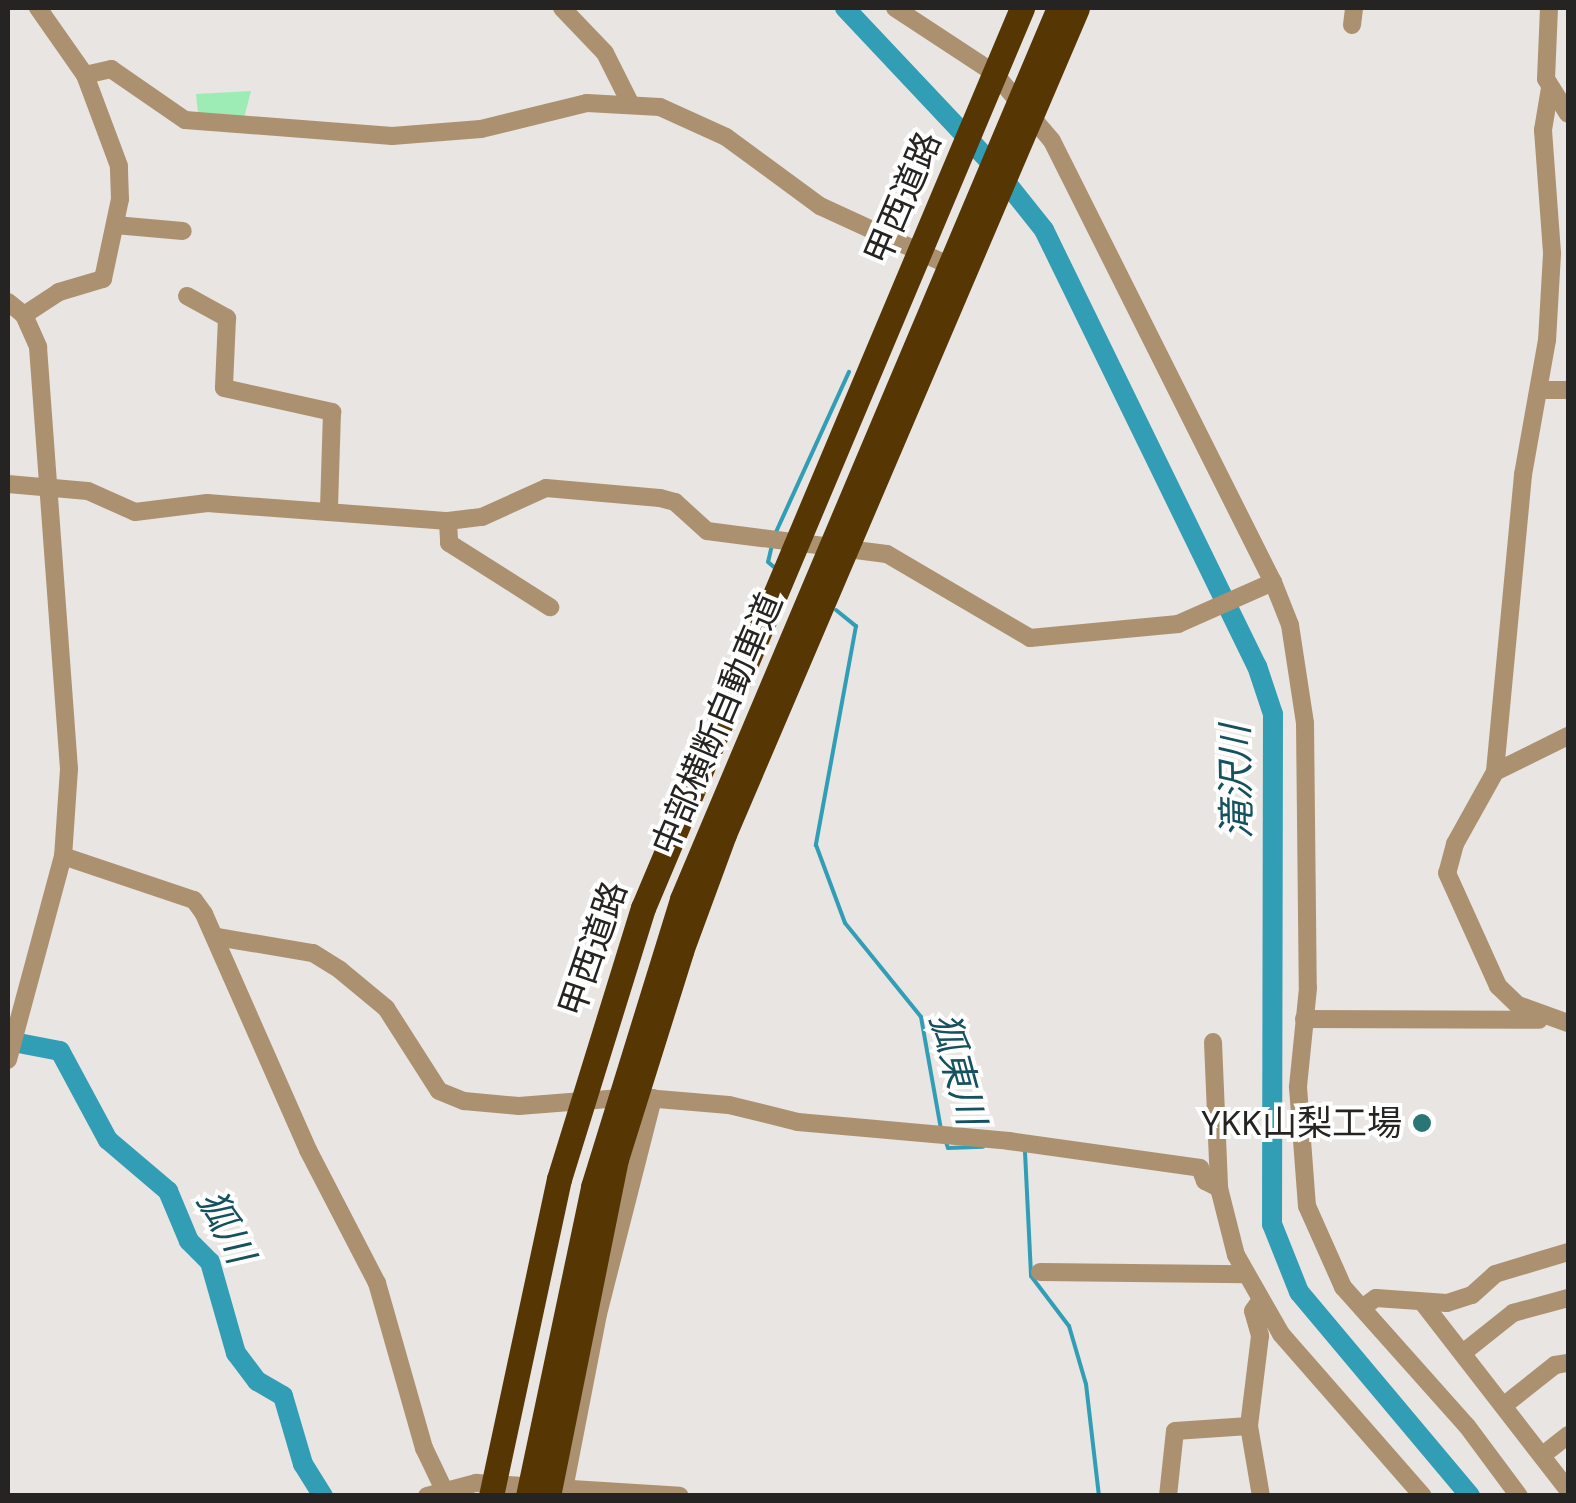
<!DOCTYPE html>
<html>
<head>
<meta charset="utf-8">
<style>
	body { margin:0 }
	#map { position:relative; width:1576px; height:1503px; overflow:hidden; background:#e9e5e2; font-family:"DM Sans","Noto Sans JP",sans-serif }
	div>[style] { position:absolute }
	.green>* { inset:0; background:#9decb5 }
	.water>* { inset:0; background:#319eb5 }
	.stream>* { height:4px; margin:-2px; padding:0 2px; transform-origin:2px; border-radius:2px; background:#319eb5 }
	.river>* { height:20px; margin:-10px; padding:0 10px; transform-origin:10px; border-radius:10px; background:#319eb5 }
	.minor>* { height:18px; margin:-9px; padding:0 9px; transform-origin:9px; border-radius:9px; background:#ac9170 }
	.highway>* { height:25px; margin:-12.5px; padding:0 12.5px; transform-origin:12.5px; border-radius:12.5px; background:#563703 }
	.highway-bridge>* { height:25px; margin:-12.5px; padding:0 12.5px; transform-origin:12.5px; border-radius:12.5px; background:#563703 }
	.dots>* { width:28px; height:28px; translate:-50% -50%; box-sizing:border-box; border:5px solid #fff; border-radius:50% }
	span { translate:-50% -50%; white-space:nowrap; text-align:center; line-height:1.15; -webkit-text-stroke:8px #fff; paint-order:stroke }
	.street-label { font-size:35px; color:#262423 }
	.poi-label { font-size:35px; color:#262423 }
	.right { translate:-100% -50%; text-align:right }
	.water-label { font-size:38px; color:#15515e; font-style:italic }
	.frame { position:absolute; inset:0; border:10px solid #262423; pointer-events:none }
</style>
</head>
<body>
<div id="map">
	<div class="green">
		<div style="clip-path:polygon(251px 91px,244px 118px,198px 113px,196px 94px)"></div>
	</div>
	<div class="water">
		<div style="clip-path:polygon(1445px 1452px,1466px 1477px,1480px 1495px,1464px 1495px,1435px 1463px)"></div>
	</div>
	<div class="stream">
		<div style="left:776px;top:532px;width:176px;rotate:-65.5deg"></div>
		<div style="left:772px;top:545px;width:17px;rotate:103deg"></div>
		<div style="left:768px;top:562px;width:8px;rotate:40deg"></div>
		<div style="left:836px;top:610px;width:26px;rotate:39deg"></div>
		<div style="left:856px;top:626px;width:223px;rotate:100.4deg"></div>
		<div style="left:816px;top:845px;width:83px;rotate:69.6deg"></div>
		<div style="left:845px;top:923px;width:121px;rotate:51deg"></div>
		<div style="left:921px;top:1017px;width:114px;rotate:79.9deg"></div>
		<div style="left:946px;top:1142px;width:6px;rotate:72deg"></div>
		<div style="left:948px;top:1148px;width:35px;rotate:-2deg"></div>
		<div style="left:1025px;top:1152px;width:124px;rotate:87.2deg"></div>
		<div style="left:1031px;top:1276px;width:63px;rotate:52.8deg"></div>
		<div style="left:1069px;top:1326px;width:60px;rotate:73.7deg"></div>
		<div style="left:1086px;top:1384px;width:113px;rotate:83.4deg"></div>
	</div>
	<div class="river">
		<div style="left:845px;top:8px;width:210px;rotate:46.7deg"></div>
		<div style="left:989px;top:161px;width:88px;rotate:51.4deg"></div>
		<div style="left:1044px;top:230px;width:485px;rotate:64deg"></div>
		<div style="left:1257px;top:666px;width:51px;rotate:71.6deg"></div>
		<div style="left:1273px;top:714px;width:510px;rotate:90.11deg"></div>
		<div style="left:1272px;top:1224px;width:73px;rotate:68.3deg"></div>
		<div style="left:1299px;top:1292px;width:266px;rotate:50deg"></div>
		<div style="left:8px;top:1041px;width:53px;rotate:10.9deg"></div>
		<div style="left:60px;top:1051px;width:101px;rotate:61.7deg"></div>
		<div style="left:108px;top:1140px;width:79px;rotate:40.4deg"></div>
		<div style="left:168px;top:1191px;width:54px;rotate:67.2deg"></div>
		<div style="left:189px;top:1241px;width:30px;rotate:45deg"></div>
		<div style="left:210px;top:1262px;width:95px;rotate:74.1deg"></div>
		<div style="left:236px;top:1353px;width:35px;rotate:53deg"></div>
		<div style="left:257px;top:1381px;width:30px;rotate:30deg"></div>
		<div style="left:283px;top:1396px;width:71px;rotate:73.6deg"></div>
		<div style="left:303px;top:1464px;width:38px;rotate:58deg"></div>
	</div>
	<div class="minor">
		<div style="left:562px;top:8px;width:62px;rotate:46.3deg"></div>
		<div style="left:605px;top:53px;width:56px;rotate:63.4deg"></div>
		<div style="left:895px;top:8px;width:118px;rotate:33.3deg"></div>
		<div style="left:994px;top:73px;width:89px;rotate:49.5deg"></div>
		<div style="left:1052px;top:141px;width:493px;rotate:63.4deg"></div>
		<div style="left:1273px;top:582px;width:46px;rotate:68.4deg"></div>
		<div style="left:1290px;top:625px;width:99px;rotate:81.3deg"></div>
		<div style="left:1305px;top:723px;width:265px;rotate:89.4deg"></div>
		<div style="left:1308px;top:988px;width:100px;rotate:95.8deg"></div>
		<div style="left:1298px;top:1087px;width:119px;rotate:85.7deg"></div>
		<div style="left:1307px;top:1206px;width:89px;rotate:66deg"></div>
		<div style="left:1343px;top:1287px;width:186px;rotate:48.3deg"></div>
		<div style="left:1467px;top:1426px;width:87px;rotate:53.4deg"></div>
		<div style="left:1549px;top:8px;width:71px;rotate:92.4deg"></div>
		<div style="left:1546px;top:79px;width:41px;rotate:57.8deg"></div>
		<div style="left:1352px;top:25px;width:17px;rotate:-83deg"></div>
		<div style="left:85px;top:75px;width:27px;rotate:-13deg"></div>
		<div style="left:111px;top:69px;width:90px;rotate:34.6deg"></div>
		<div style="left:185px;top:120px;width:208px;rotate:4.4deg"></div>
		<div style="left:392px;top:136px;width:89px;rotate:-4.5deg"></div>
		<div style="left:481px;top:129px;width:109px;rotate:-13.8deg"></div>
		<div style="left:587px;top:103px;width:73px;rotate:3.1deg"></div>
		<div style="left:660px;top:107px;width:72px;rotate:24.4deg"></div>
		<div style="left:726px;top:137px;width:117px;rotate:36.3deg"></div>
		<div style="left:820px;top:206px;width:153px;rotate:24.7deg"></div>
		<div style="left:1550px;top:88px;width:43px;rotate:99.5deg"></div>
		<div style="left:1543px;top:130px;width:124px;rotate:85.8deg"></div>
		<div style="left:1552px;top:254px;width:86px;rotate:93.3deg"></div>
		<div style="left:1547px;top:340px;width:137px;rotate:100.1deg"></div>
		<div style="left:1523px;top:475px;width:298px;rotate:95.4deg"></div>
		<div style="left:1495px;top:772px;width:82px;rotate:119.1deg"></div>
		<div style="left:1455px;top:844px;width:30px;rotate:105deg"></div>
		<div style="left:1447px;top:873px;width:124px;rotate:65.7deg"></div>
		<div style="left:1498px;top:986px;width:28px;rotate:44deg"></div>
		<div style="left:1518px;top:1005px;width:53px;rotate:19.8deg"></div>
		<div style="left:115px;top:225px;width:68px;rotate:5deg"></div>
		<div style="left:187px;top:296px;width:46px;rotate:28.8deg"></div>
		<div style="left:227px;top:318px;width:70px;rotate:92.5deg"></div>
		<div style="left:224px;top:388px;width:111px;rotate:12.5deg"></div>
		<div style="left:332px;top:412px;width:97px;rotate:91.8deg"></div>
		<div style="left:8px;top:302px;width:21px;rotate:39deg"></div>
		<div style="left:24px;top:315px;width:35px;rotate:66deg"></div>
		<div style="left:38px;top:347px;width:423px;rotate:85.8deg"></div>
		<div style="left:69px;top:769px;width:87px;rotate:93.9deg"></div>
		<div style="left:63px;top:856px;width:211px;rotate:105.1deg"></div>
		<div style="left:24px;top:315px;width:42px;rotate:-33.3deg"></div>
		<div style="left:59px;top:292px;width:46px;rotate:-16.5deg"></div>
		<div style="left:103px;top:279px;width:82px;rotate:-78deg"></div>
		<div style="left:120px;top:199px;width:33px;rotate:-92deg"></div>
		<div style="left:119px;top:166px;width:97px;rotate:-110.5deg"></div>
		<div style="left:85px;top:75px;width:82px;rotate:-125deg"></div>
		<div style="left:1542px;top:390px;width:26px"></div>
		<div style="left:8px;top:484px;width:80px;rotate:5deg"></div>
		<div style="left:88px;top:491px;width:51px;rotate:24.1deg"></div>
		<div style="left:135px;top:512px;width:73px;rotate:-7.1deg"></div>
		<div style="left:207px;top:503px;width:242px;rotate:4.3deg"></div>
		<div style="left:448px;top:521px;width:34px;rotate:-7deg"></div>
		<div style="left:482px;top:517px;width:70px;rotate:-24.4deg"></div>
		<div style="left:546px;top:488px;width:114px;rotate:5deg"></div>
		<div style="left:660px;top:498px;width:16px;rotate:15deg"></div>
		<div style="left:675px;top:502px;width:43px;rotate:42.2deg"></div>
		<div style="left:707px;top:531px;width:181px;rotate:7.3deg"></div>
		<div style="left:887px;top:554px;width:166px;rotate:30.4deg"></div>
		<div style="left:1030px;top:638px;width:149px;rotate:-5.4deg"></div>
		<div style="left:1178px;top:624px;width:104px;rotate:-23.9deg"></div>
		<div style="left:448px;top:521px;width:22px;rotate:87deg"></div>
		<div style="left:449px;top:543px;width:120px;rotate:32.4deg"></div>
		<div style="left:1495px;top:772px;width:81px;rotate:-26.3deg"></div>
		<div style="left:63px;top:856px;width:138px;rotate:18.6deg"></div>
		<div style="left:194px;top:900px;width:17px;rotate:54deg"></div>
		<div style="left:204px;top:914px;width:258px;rotate:66.2deg"></div>
		<div style="left:308px;top:1150px;width:150px;rotate:62.6deg"></div>
		<div style="left:377px;top:1283px;width:172px;rotate:74.1deg"></div>
		<div style="left:424px;top:1448px;width:53px;rotate:64.4deg"></div>
		<div style="left:217px;top:937px;width:97px;rotate:9.5deg"></div>
		<div style="left:313px;top:953px;width:32px;rotate:32deg"></div>
		<div style="left:340px;top:970px;width:60px;rotate:39.6deg"></div>
		<div style="left:386px;top:1008px;width:98px;rotate:57.4deg"></div>
		<div style="left:439px;top:1091px;width:27px;rotate:22deg"></div>
		<div style="left:464px;top:1101px;width:55px;rotate:5.2deg"></div>
		<div style="left:519px;top:1106px;width:115px;rotate:-4.5deg"></div>
		<div style="left:634px;top:1097px;width:95px;rotate:4.8deg"></div>
		<div style="left:729px;top:1105px;width:71px;rotate:13.8deg"></div>
		<div style="left:798px;top:1122px;width:212px;rotate:5.1deg"></div>
		<div style="left:1009px;top:1141px;width:193px;rotate:8deg"></div>
		<div style="left:1200px;top:1168px;width:14px;rotate:69deg"></div>
		<div style="left:1205px;top:1181px;width:16px;rotate:27deg"></div>
		<div style="left:1219px;top:1188px;width:69px;rotate:75.8deg"></div>
		<div style="left:1236px;top:1255px;width:91px;rotate:60.3deg"></div>
		<div style="left:1281px;top:1334px;width:215px;rotate:48.8deg"></div>
		<div style="left:1304px;top:1019px;width:235px;rotate:0.2deg"></div>
		<div style="left:1213px;top:1042px;width:146px;rotate:87.6deg"></div>
		<div style="left:1040px;top:1272px;width:206px;rotate:0.6deg"></div>
		<div style="left:1260px;top:1301px;width:12px;rotate:125deg"></div>
		<div style="left:1253px;top:1311px;width:26px;rotate:74deg"></div>
		<div style="left:1260px;top:1336px;width:91px;rotate:97deg"></div>
		<div style="left:1249px;top:1426px;width:71px;rotate:80.3deg"></div>
		<div style="left:1423px;top:1303px;width:237px;rotate:52.2deg"></div>
		<div style="left:1362px;top:1308px;width:17px;rotate:-36deg"></div>
		<div style="left:1376px;top:1298px;width:71px;rotate:4deg"></div>
		<div style="left:1447px;top:1303px;width:26px;rotate:-18deg"></div>
		<div style="left:1472px;top:1295px;width:31px;rotate:-42deg"></div>
		<div style="left:1495px;top:1274px;width:76px;rotate:-16.8deg"></div>
		<div style="left:1464px;top:1352px;width:63px;rotate:-38.5deg"></div>
		<div style="left:1513px;top:1313px;width:57px;rotate:-15.3deg"></div>
		<div style="left:1507px;top:1403px;width:61px;rotate:-38.4deg"></div>
		<div style="left:1555px;top:1365px;width:13px;rotate:-9deg"></div>
		<div style="left:1544px;top:1454px;width:31px;rotate:-38deg"></div>
		<div style="left:564px;top:1489px;width:178px;rotate:-79deg"></div>
		<div style="left:598px;top:1314px;width:223px;rotate:-75.7deg"></div>
		<div style="left:427px;top:1496px;width:51px;rotate:-14.9deg"></div>
		<div style="left:476px;top:1483px;width:204px;rotate:3.6deg"></div>
		<div style="left:1168px;top:1496px;width:65px;rotate:-83.9deg"></div>
		<div style="left:1175px;top:1431px;width:74px;rotate:-3.9deg"></div>
	</div>
	<div class="highway">
		<div style="left:491px;top:1496px;width:324px;rotate:-77.9deg"></div>
		<div style="left:559px;top:1179px;width:284px;rotate:-72.8deg"></div>
		<div style="left:643px;top:908px;width:977px;rotate:-67.16deg"></div>
		<div style="left:548px;top:1496px;width:344px;rotate:-78.6deg"></div>
		<div style="left:616px;top:1159px;width:218px;rotate:-72.6deg"></div>
		<div style="left:681px;top:951px;width:125px;rotate:-69.8deg"></div>
		<div style="left:724px;top:834px;width:898px;rotate:-66.86deg"></div>
	</div>
	<div class="highway-bridge">
		<div style="left:528px;top:1496px;width:316px;rotate:-78.1deg"></div>
		<div style="left:593px;top:1187px;width:301px;rotate:-72.8deg"></div>
		<div style="left:682px;top:899px;width:967px;rotate:-67.07deg"></div>
	</div>
	<div class="dots">
		<div style="left:1422px;top:1123px;background:#2b7574"></div>
	</div>
	<div class="street-label">
		<span style="left:903px;top:198px;rotate:-67deg">甲西道路</span>
		<span style="left:717px;top:724px;rotate:-67deg">中部横断自動車道</span>
		<span style="left:593px;top:949px;rotate:-71deg">甲西道路</span>
	</div>
	<div class="poi-label">
		<span class="right" style="left:1402px;top:1123px">YKK山梨工場</span>
	</div>
	<div class="water-label">
		<span style="left:1237px;top:782px;rotate:-91deg">滝沢川</span>
		<span style="left:957px;top:1069px;rotate:75deg">狐東川</span>
		<span style="left:225px;top:1227px;rotate:63deg">狐川</span>
	</div>
	<div class="frame"></div>
</div>
</body>
</html>
